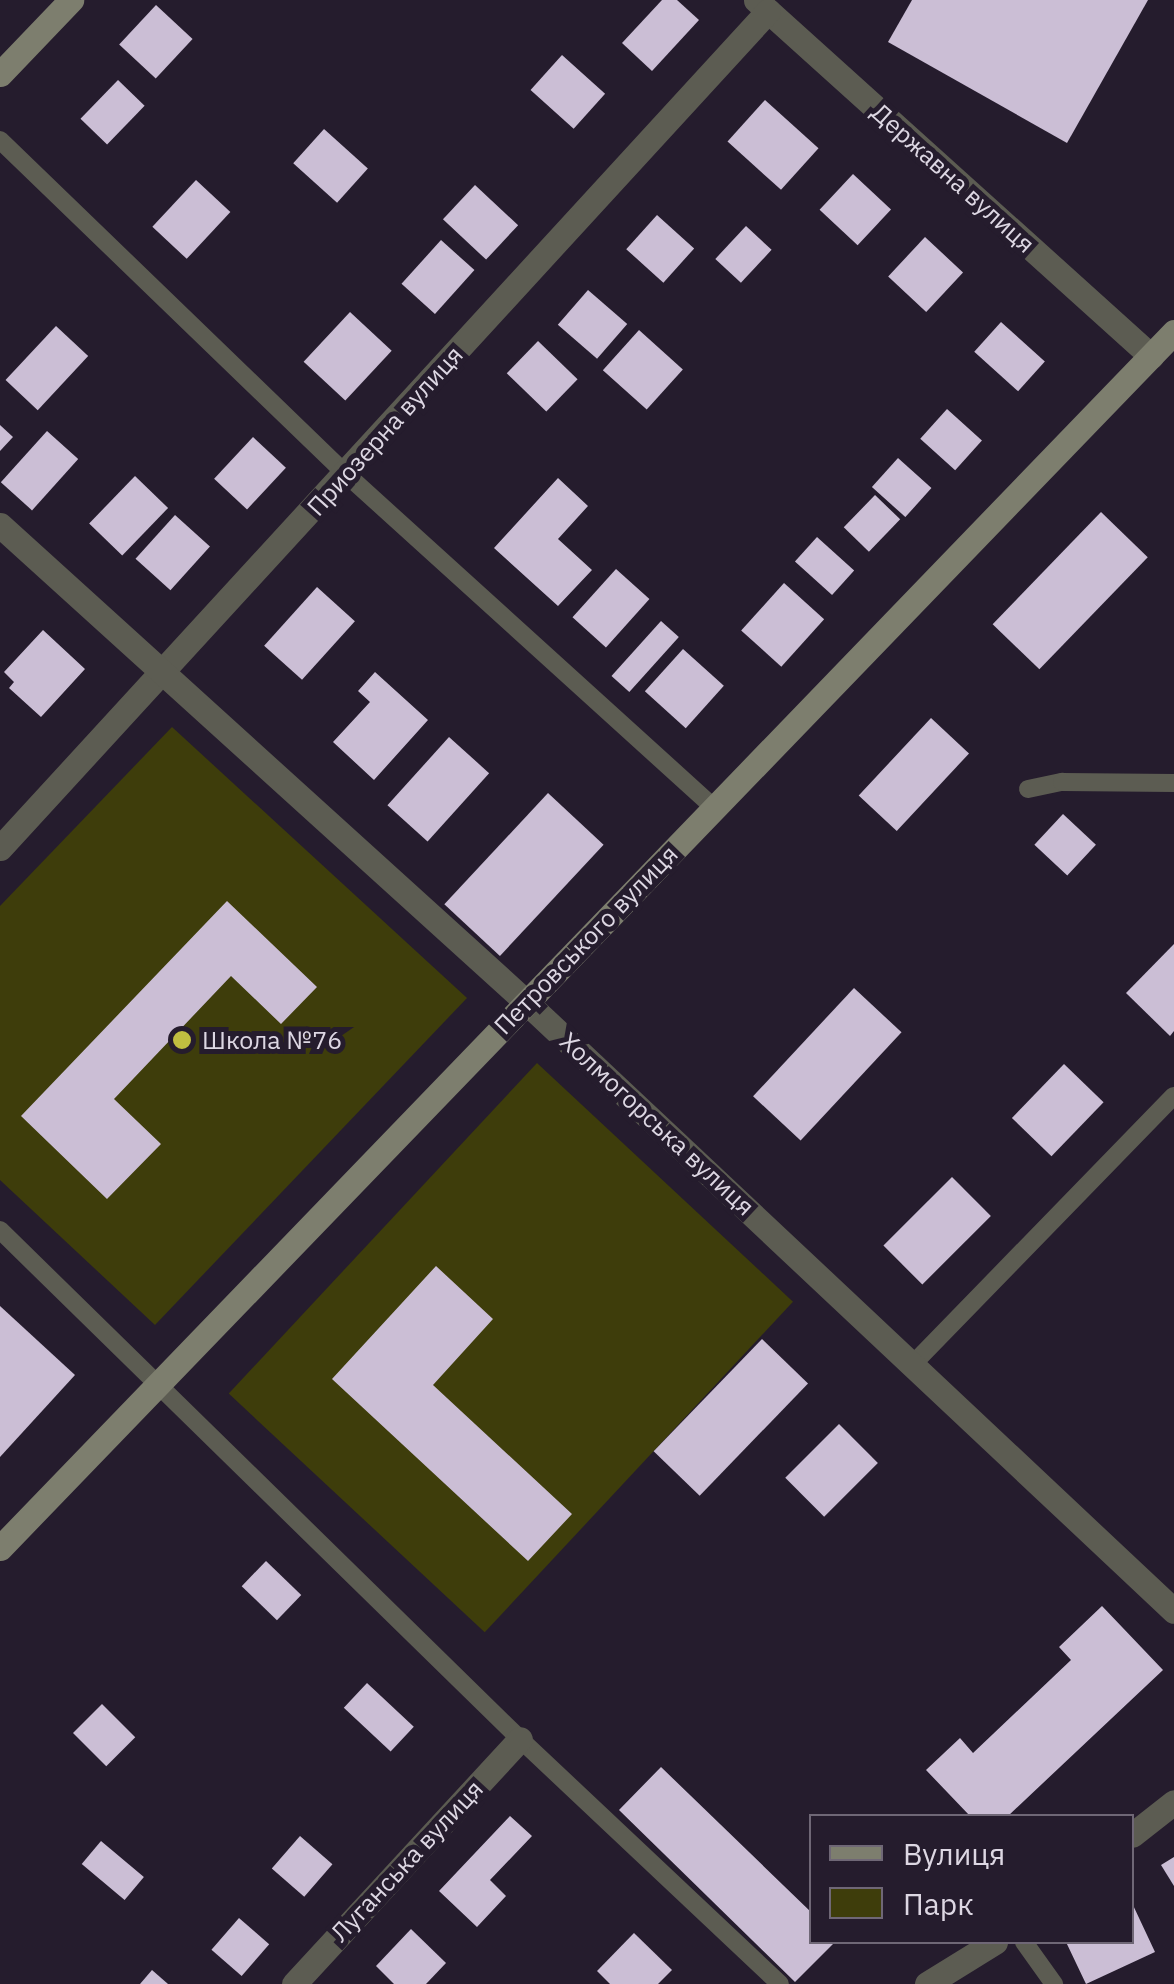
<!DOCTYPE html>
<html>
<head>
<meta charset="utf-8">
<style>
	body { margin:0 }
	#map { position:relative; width:1174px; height:1984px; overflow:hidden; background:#251c2d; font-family:"IBM Plex Sans",sans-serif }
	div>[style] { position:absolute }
	.green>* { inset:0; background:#3e3d0b; transform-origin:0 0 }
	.building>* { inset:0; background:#cbbed5; transform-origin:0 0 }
	.service>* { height:18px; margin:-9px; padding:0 9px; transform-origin:9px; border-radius:9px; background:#5c5c52 }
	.minor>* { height:25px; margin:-12.5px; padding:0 12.5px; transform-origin:12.5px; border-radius:12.5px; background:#5c5c52 }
	.tertiary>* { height:25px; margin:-12.5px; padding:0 12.5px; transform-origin:12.5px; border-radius:12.5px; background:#5c5c52 }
	.secondary>* { height:25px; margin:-12.5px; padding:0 12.5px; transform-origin:12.5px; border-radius:12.5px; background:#7d7e6e }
	.dots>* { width:28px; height:28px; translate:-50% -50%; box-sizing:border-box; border:5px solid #251c2d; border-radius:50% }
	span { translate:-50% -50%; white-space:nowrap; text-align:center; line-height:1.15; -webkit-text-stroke:10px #251c2d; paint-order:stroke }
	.street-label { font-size:25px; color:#ddd7e3 }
	.poi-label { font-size:25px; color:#ddd7e3 }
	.left { translate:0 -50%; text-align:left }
	.legend { position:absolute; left:809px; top:1814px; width:325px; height:130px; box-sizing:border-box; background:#251c2d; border:2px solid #6f6776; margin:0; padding:12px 18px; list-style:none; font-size:30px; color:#ddd7e3 }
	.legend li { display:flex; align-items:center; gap:20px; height:50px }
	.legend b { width:50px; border:2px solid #6f6776 }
</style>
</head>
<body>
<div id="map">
	<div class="green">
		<div style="clip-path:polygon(172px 727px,467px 998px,155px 1325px,0 1180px,0 906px)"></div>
		<div style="left:537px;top:1063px;width:350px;height:452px;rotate:43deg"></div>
	</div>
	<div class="building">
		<div style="clip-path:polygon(662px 0,677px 0,699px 20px,652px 71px,622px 43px)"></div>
		<div style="clip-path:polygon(912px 0,1148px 0,1067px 143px,888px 42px)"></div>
		<div style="left:156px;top:5px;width:50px;height:54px;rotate:43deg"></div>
		<div style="left:562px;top:55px;width:58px;height:47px;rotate:42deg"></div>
		<div style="left:118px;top:80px;width:37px;height:54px;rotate:44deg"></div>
		<div style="left:765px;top:100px;width:72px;height:56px;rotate:42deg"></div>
		<div style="left:324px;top:129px;width:59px;height:46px;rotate:42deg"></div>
		<div style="left:853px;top:174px;width:52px;height:49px;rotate:43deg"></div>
		<div style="left:196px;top:180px;width:47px;height:64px;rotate:43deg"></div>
		<div style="left:475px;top:185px;width:59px;height:47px;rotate:43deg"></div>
		<div style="left:657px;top:215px;width:50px;height:46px;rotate:42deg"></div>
		<div style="left:746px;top:226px;width:35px;height:45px;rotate:43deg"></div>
		<div style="left:925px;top:237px;width:52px;height:54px;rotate:43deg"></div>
		<div style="left:441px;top:240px;width:45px;height:59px;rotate:42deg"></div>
		<div style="left:588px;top:290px;width:52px;height:46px;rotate:41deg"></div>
		<div style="left:350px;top:312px;width:57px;height:68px;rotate:43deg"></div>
		<div style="left:1001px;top:322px;width:59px;height:40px;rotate:42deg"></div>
		<div style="left:56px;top:326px;width:44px;height:74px;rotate:43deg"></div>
		<div style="left:639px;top:330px;width:59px;height:54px;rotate:42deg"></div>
		<div style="left:538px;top:341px;width:55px;height:45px;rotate:44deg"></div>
		<div style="left:947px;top:409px;width:47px;height:40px;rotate:42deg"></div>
		<div style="clip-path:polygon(0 425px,13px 437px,0 451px)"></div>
		<div style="left:47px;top:431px;width:42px;height:69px;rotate:42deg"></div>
		<div style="left:253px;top:437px;width:45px;height:57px;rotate:43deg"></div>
		<div style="left:898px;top:458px;width:45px;height:39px;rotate:42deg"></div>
		<div style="left:135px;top:476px;width:46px;height:66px;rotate:44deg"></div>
		<div style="clip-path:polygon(558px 478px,588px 506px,558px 539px,592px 570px,558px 606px,494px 548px)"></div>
		<div style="left:875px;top:495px;width:35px;height:45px;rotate:44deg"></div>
		<div style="left:1101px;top:512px;width:65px;height:156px;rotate:44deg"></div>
		<div style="left:175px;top:515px;width:47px;height:59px;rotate:42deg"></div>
		<div style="left:817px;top:537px;width:50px;height:33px;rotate:42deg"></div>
		<div style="left:616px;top:569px;width:45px;height:65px;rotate:42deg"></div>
		<div style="left:784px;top:583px;width:54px;height:64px;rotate:42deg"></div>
		<div style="left:317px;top:587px;width:51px;height:79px;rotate:42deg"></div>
		<div style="left:661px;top:621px;width:24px;height:74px;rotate:42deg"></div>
		<div style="clip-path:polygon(43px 630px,85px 669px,41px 717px,9px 688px,14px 682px,4px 672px)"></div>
		<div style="left:683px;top:649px;width:55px;height:57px;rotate:42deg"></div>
		<div style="clip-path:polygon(375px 672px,428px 720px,374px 780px,333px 742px,370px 702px,358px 691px)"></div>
		<div style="left:931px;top:718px;width:52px;height:106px;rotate:43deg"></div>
		<div style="left:449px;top:737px;width:54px;height:92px;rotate:42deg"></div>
		<div style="left:548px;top:793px;width:76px;height:152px;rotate:43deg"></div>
		<div style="left:1063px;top:814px;width:45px;height:42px;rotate:43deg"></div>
		<div style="clip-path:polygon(227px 901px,317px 987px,281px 1024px,231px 976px,114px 1099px,161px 1144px,107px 1199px,21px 1116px)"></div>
		<div style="clip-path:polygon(1174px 944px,1174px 1031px,1170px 1036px,1126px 993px)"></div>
		<div style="left:854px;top:988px;width:65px;height:148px;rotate:43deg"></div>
		<div style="left:1064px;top:1064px;width:55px;height:75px;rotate:44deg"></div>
		<div style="left:952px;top:1177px;width:55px;height:97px;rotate:45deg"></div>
		<div style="clip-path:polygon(436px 1266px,493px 1319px,433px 1385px,572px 1514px,528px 1561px,332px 1379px)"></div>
		<div style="clip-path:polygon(0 1306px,75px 1375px,0 1457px)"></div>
		<div style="left:762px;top:1339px;width:64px;height:156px;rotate:44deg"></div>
		<div style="left:839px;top:1424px;width:55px;height:76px;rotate:45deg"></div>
		<div style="left:266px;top:1561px;width:49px;height:35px;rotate:44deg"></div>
		<div style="clip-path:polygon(1102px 1606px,1163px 1670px,1008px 1816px,970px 1816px,926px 1770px,960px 1738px,973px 1753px,1071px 1660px,1059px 1647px)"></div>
		<div style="left:367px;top:1683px;width:64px;height:34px;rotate:43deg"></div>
		<div style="left:102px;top:1704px;width:47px;height:41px;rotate:45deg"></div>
		<div style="clip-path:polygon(661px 1767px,812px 1913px,812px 1942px,835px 1942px,795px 1982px,619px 1810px)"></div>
		<div style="clip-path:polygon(510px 1816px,532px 1836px,490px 1880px,506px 1896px,477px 1927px,439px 1891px)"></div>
		<div style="left:300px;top:1836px;width:43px;height:43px;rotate:41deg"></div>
		<div style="left:101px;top:1841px;width:56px;height:30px;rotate:40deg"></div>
		<div style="clip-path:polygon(1174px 1857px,1174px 1886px,1161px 1865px)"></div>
		<div style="clip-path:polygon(1132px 1903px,1155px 1952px,1086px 1984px,1066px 1942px,1132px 1942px)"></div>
		<div style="left:239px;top:1918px;width:40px;height:42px;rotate:41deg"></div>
		<div style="clip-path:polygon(411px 1929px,446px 1963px,426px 1984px,394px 1984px,376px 1966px)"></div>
		<div style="clip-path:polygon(634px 1933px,672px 1970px,658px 1984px,610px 1984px,597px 1971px)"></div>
		<div style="clip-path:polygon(152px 1970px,168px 1984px,140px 1984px)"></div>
	</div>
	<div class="service">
		<div style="left:0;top:140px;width:481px;rotate:44deg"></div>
		<div style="left:346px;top:474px;width:497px;rotate:42.2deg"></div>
		<div style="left:1028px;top:789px;width:35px;rotate:-12deg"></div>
		<div style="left:1062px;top:782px;width:112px;rotate:0.5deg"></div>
		<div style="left:0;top:1230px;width:728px;rotate:44.39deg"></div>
		<div style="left:520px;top:1739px;width:357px;rotate:43.3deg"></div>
		<div style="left:913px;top:1364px;width:374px;rotate:-45.8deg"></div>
		<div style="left:1024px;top:1942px;width:52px;rotate:54.5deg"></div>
	</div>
	<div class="minor">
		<div style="left:756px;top:0;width:532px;rotate:42.03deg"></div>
		<div style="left:0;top:848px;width:1136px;rotate:-47.46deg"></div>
		<div style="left:526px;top:1002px;width:889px;rotate:43.22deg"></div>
		<div style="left:1132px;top:1835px;width:53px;rotate:-38.2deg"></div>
		<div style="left:294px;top:1984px;width:333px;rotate:-47.3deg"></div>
		<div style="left:927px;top:1984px;width:80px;rotate:-31.7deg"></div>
	</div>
	<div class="tertiary">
		<div style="left:0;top:525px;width:710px;rotate:42.2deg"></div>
	</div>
	<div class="secondary">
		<div style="left:0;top:74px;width:103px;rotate:-46.2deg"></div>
		<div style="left:0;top:1548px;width:1690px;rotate:-46.01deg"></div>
	</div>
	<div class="dots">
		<div style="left:182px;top:1040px;background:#c0be40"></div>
	</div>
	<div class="street-label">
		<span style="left:953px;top:178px;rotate:42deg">Державна вулиця</span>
		<span style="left:385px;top:431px;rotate:-48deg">Приозерна вулиця</span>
		<span style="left:586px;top:940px;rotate:-46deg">Петровського вулиця</span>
		<span style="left:657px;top:1124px;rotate:43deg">Холмогорська вулиця</span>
		<span style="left:407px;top:1861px;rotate:-47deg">Луганська вулиця</span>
	</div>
	<div class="poi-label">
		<span class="left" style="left:202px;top:1040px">Школа №76</span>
	</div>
	<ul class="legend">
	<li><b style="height:12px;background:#7d7e6e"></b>Вулиця</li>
	<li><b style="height:28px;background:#3e3d0b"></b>Парк</li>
	</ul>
</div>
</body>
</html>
